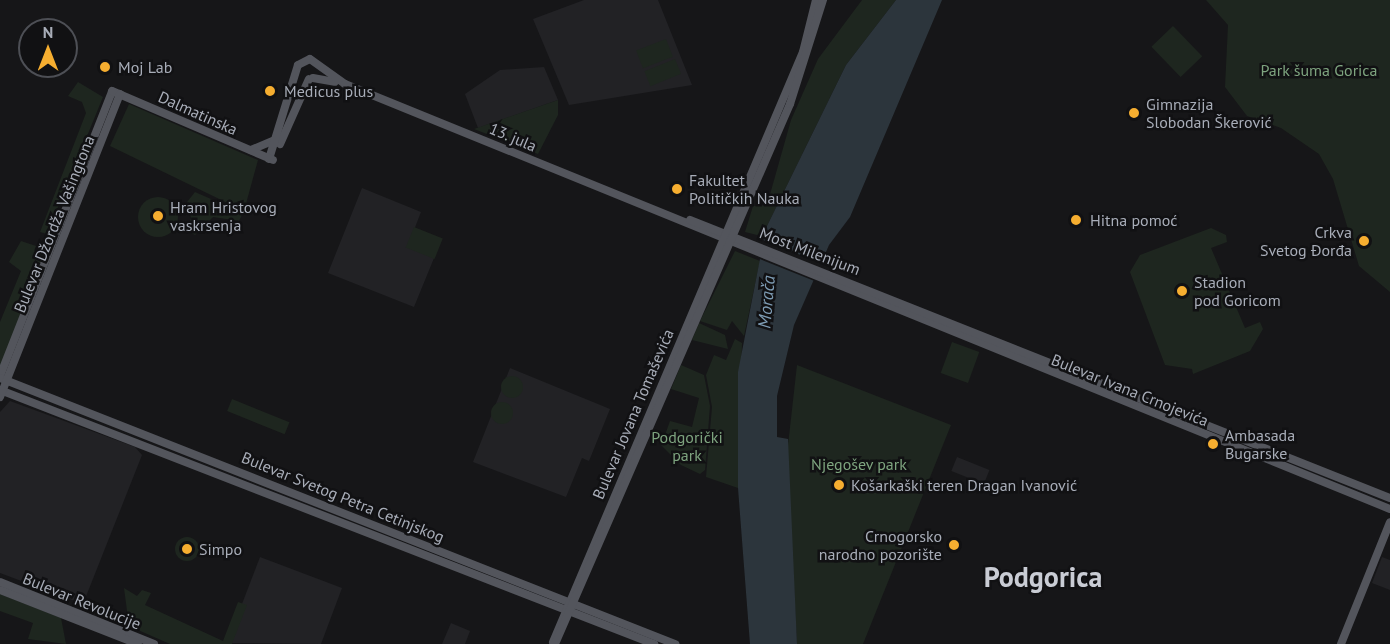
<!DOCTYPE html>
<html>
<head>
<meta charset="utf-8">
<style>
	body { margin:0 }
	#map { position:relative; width:1390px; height:644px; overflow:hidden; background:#161618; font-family:"PT Sans",sans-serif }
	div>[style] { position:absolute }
	.built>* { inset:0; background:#222225; transform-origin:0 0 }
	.green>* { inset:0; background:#1e261f; transform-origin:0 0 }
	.round { border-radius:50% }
	.water>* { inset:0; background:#2c353c }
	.pier>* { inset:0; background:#161618; transform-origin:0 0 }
	.major>* { height:8px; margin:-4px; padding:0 4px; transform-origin:4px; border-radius:4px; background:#53555c }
	.dots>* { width:16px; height:16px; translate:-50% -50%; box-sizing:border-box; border:3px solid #111113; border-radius:50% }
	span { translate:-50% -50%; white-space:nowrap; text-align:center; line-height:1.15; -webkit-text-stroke:5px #111113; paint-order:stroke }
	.poi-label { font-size:16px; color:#a8adb8 }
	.left { translate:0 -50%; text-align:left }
	.right { translate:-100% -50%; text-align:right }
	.park-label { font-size:16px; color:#7ea47f }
	.street-label { font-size:16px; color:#a8adb8 }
	.water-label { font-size:18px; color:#7e9cb4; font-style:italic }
	.town-label { font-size:28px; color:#c9ccd4; font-weight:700 }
	.north { position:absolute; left:18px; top:18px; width:60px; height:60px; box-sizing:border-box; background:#111113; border:2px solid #4d4f55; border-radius:50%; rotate:0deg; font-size:16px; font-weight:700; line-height:24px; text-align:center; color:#a8adb8 }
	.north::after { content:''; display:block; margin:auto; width:21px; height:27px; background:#f6ae30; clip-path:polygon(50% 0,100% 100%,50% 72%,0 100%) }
</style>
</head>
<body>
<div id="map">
	<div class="built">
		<div style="clip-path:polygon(584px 0,658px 0,692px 85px,569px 105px,533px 19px)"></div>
		<div style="clip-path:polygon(544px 67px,558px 100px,478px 128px,465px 94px,500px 70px)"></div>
		<div style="clip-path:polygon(362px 188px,421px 212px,414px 230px,441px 241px,414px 307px,328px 273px)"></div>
		<div style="clip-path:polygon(510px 368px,610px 409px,589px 461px,582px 458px,566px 497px,473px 462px)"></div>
		<div style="clip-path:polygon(10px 401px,135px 447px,142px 455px,83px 604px,0 573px,0 412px)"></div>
		<div style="left:957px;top:457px;width:35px;height:15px;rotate:22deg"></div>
		<div style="clip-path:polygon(260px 557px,342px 588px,321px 644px,227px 643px)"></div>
		<div style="clip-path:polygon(1382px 557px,1390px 560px,1390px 590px,1372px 583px)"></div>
		<div style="clip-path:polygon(451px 623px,470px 631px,465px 644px,442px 644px)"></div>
	</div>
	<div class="green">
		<div style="clip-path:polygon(862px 0,896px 0,846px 65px,766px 228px,757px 235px,745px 232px,753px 206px,767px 205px,791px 120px,818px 59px)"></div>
		<div style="clip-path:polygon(1206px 0,1390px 0,1390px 292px,1359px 266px,1333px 179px,1319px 154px,1281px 128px,1247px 116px,1225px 87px,1228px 25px)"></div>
		<div style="left:1173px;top:26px;width:42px;height:30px;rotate:46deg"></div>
		<div style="left:666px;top:39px;width:19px;height:32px;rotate:69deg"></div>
		<div style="left:675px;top:59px;width:16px;height:33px;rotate:68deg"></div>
		<div style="clip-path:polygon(78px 82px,103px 97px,47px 234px,40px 232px,86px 113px,82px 102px,68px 96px)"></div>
		<div style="clip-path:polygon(558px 100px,558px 115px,538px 154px,474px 129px)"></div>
		<div style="clip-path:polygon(129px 104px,258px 160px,244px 211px,110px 146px)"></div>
		<div style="clip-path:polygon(195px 192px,243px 213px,239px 221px,213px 217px,195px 235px,187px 231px,191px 218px,187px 202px)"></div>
		<div class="round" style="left:138px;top:197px;width:40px;height:40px"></div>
		<div style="left:414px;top:227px;width:31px;height:22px;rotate:22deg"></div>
		<div style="clip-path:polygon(1211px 228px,1226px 235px,1227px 242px,1211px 248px,1245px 328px,1260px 322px,1263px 329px,1250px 351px,1193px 374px,1192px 369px,1165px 365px,1130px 272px,1140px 255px)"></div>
		<div style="clip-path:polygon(21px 241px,42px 248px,44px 255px,0 368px,0 322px,21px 271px,9px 262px)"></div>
		<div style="clip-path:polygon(735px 251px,760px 261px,744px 336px,732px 321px,727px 330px,700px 321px)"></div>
		<div style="clip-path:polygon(699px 323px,725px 335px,728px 349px,692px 340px)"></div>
		<div style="clip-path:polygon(735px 339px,742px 343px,738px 488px,706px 477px,712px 407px,706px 375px,714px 355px,726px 360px)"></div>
		<div style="left:952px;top:342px;width:29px;height:33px;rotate:20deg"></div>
		<div style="clip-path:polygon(681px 365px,704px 375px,710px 406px,705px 470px,700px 474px,681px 465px,650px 434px,651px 430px,665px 435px,670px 421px,692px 427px,699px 398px,671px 389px)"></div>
		<div style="clip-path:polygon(797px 365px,951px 425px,863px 644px,797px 644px,787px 454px)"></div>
		<div class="round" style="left:501px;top:376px;width:22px;height:22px"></div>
		<div style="left:232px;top:399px;width:62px;height:13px;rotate:22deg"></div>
		<div class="round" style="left:491px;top:402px;width:22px;height:22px"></div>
		<div class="round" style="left:175px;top:537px;width:24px;height:24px"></div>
		<div style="clip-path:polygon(124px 588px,137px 596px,142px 590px,151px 593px,145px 605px,223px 641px,238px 602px,247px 605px,232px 644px,170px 644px,129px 626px)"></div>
		<div style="clip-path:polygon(0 594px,61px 618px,66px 644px,28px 639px,33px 623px,0 611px)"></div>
	</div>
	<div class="water">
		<div style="clip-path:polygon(896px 0,942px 0,850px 217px,829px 245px,794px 325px,777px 396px,777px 437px,788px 439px,797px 644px,750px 644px,738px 488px,738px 372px,766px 228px,846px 65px)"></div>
	</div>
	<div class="pier">
		<div style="left:761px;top:239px;width:68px;height:19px;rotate:22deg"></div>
	</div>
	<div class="major">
		<div style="left:313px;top:78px;width:22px;rotate:10deg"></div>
		<div style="left:280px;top:144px;width:71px;rotate:-66deg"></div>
		<div style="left:251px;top:150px;width:26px;rotate:-23deg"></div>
		<div style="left:269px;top:159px;width:98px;rotate:-72.9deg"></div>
		<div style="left:298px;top:65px;width:13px;rotate:-27deg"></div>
		<div style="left:310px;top:59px;width:43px;rotate:35.5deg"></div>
		<div style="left:345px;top:84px;width:1128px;rotate:22.13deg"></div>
		<div style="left:690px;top:220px;width:753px;rotate:21.66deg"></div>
		<div style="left:0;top:376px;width:306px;rotate:-68.5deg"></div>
		<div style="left:112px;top:91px;width:175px;rotate:23.2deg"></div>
		<div style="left:0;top:378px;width:726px;rotate:21.51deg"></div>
		<div style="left:0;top:390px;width:702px;rotate:21.23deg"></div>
		<div style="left:0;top:397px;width:326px;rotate:-68.4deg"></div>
		<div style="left:0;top:582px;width:166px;rotate:21.9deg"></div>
		<div style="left:0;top:590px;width:148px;rotate:21.4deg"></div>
		<div style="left:553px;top:642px;width:641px;rotate:-67.04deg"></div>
		<div style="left:803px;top:52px;width:54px;rotate:-76deg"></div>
		<div style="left:555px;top:644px;width:589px;rotate:-66.48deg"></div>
		<div style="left:790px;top:104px;width:109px;rotate:-72.4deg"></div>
		<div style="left:1341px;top:644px;width:131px;rotate:-68.1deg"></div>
	</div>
	<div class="dots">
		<div style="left:105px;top:67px;background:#f6ae30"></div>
		<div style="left:270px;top:91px;background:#f6ae30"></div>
		<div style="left:1134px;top:113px;background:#f6ae30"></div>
		<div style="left:677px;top:189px;background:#f6ae30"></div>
		<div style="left:158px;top:216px;background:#f6ae30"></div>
		<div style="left:1076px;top:220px;background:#f6ae30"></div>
		<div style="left:1364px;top:241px;background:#f6ae30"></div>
		<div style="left:1182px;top:291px;background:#f6ae30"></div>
		<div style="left:1213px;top:444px;background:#f6ae30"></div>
		<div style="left:839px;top:485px;background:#f6ae30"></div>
		<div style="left:954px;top:545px;background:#f6ae30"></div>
		<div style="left:187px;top:549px;background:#f6ae30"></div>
	</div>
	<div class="poi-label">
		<span class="left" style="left:118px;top:67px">Moj Lab</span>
		<span class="left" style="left:284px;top:91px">Medicus plus</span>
		<span class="left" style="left:1146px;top:113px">Gimnazija<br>Slobodan Škerović</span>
		<span class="left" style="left:689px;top:189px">Fakultet<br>Političkih Nauka</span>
		<span class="left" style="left:170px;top:216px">Hram Hristovog<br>vaskrsenja</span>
		<span class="left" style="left:1090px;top:220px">Hitna pomoć</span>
		<span class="right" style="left:1352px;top:241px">Crkva<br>Svetog Đorđa</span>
		<span class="left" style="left:1194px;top:291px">Stadion<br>pod Goricom</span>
		<span class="left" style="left:1225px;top:444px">Ambasada<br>Bugarske</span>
		<span class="left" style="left:851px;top:485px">Košarkaški teren Dragan Ivanović</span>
		<span class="right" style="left:942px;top:545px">Crnogorsko<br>narodno pozorište</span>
		<span class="left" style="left:199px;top:549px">Simpo</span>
	</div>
	<div class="park-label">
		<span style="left:1319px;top:70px">Park šuma Gorica</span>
		<span style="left:687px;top:446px">Podgorički<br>park</span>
		<span style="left:859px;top:464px">Njegošev park</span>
	</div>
	<div class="street-label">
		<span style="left:198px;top:113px;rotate:24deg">Dalmatinska</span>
		<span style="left:513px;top:137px;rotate:23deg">13. jula</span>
		<span style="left:54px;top:224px;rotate:-68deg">Bulevar Džordža Vašingtona</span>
		<span style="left:810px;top:251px;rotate:21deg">Most Milenijum</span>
		<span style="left:1130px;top:390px;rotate:22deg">Bulevar Ivana Crnojevića</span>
		<span style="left:633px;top:414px;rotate:-67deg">Bulevar Jovana Tomaševića</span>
		<span style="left:343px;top:497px;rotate:22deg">Bulevar Svetog Petra Cetinjskog</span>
		<span style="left:82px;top:601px;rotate:22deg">Bulevar Revolucije</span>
	</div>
	<div class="water-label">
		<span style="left:767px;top:302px;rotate:-85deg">Morača</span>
	</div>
	<div class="town-label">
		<span style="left:1043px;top:577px">Podgorica</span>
	</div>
	<div class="north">N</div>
</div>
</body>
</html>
